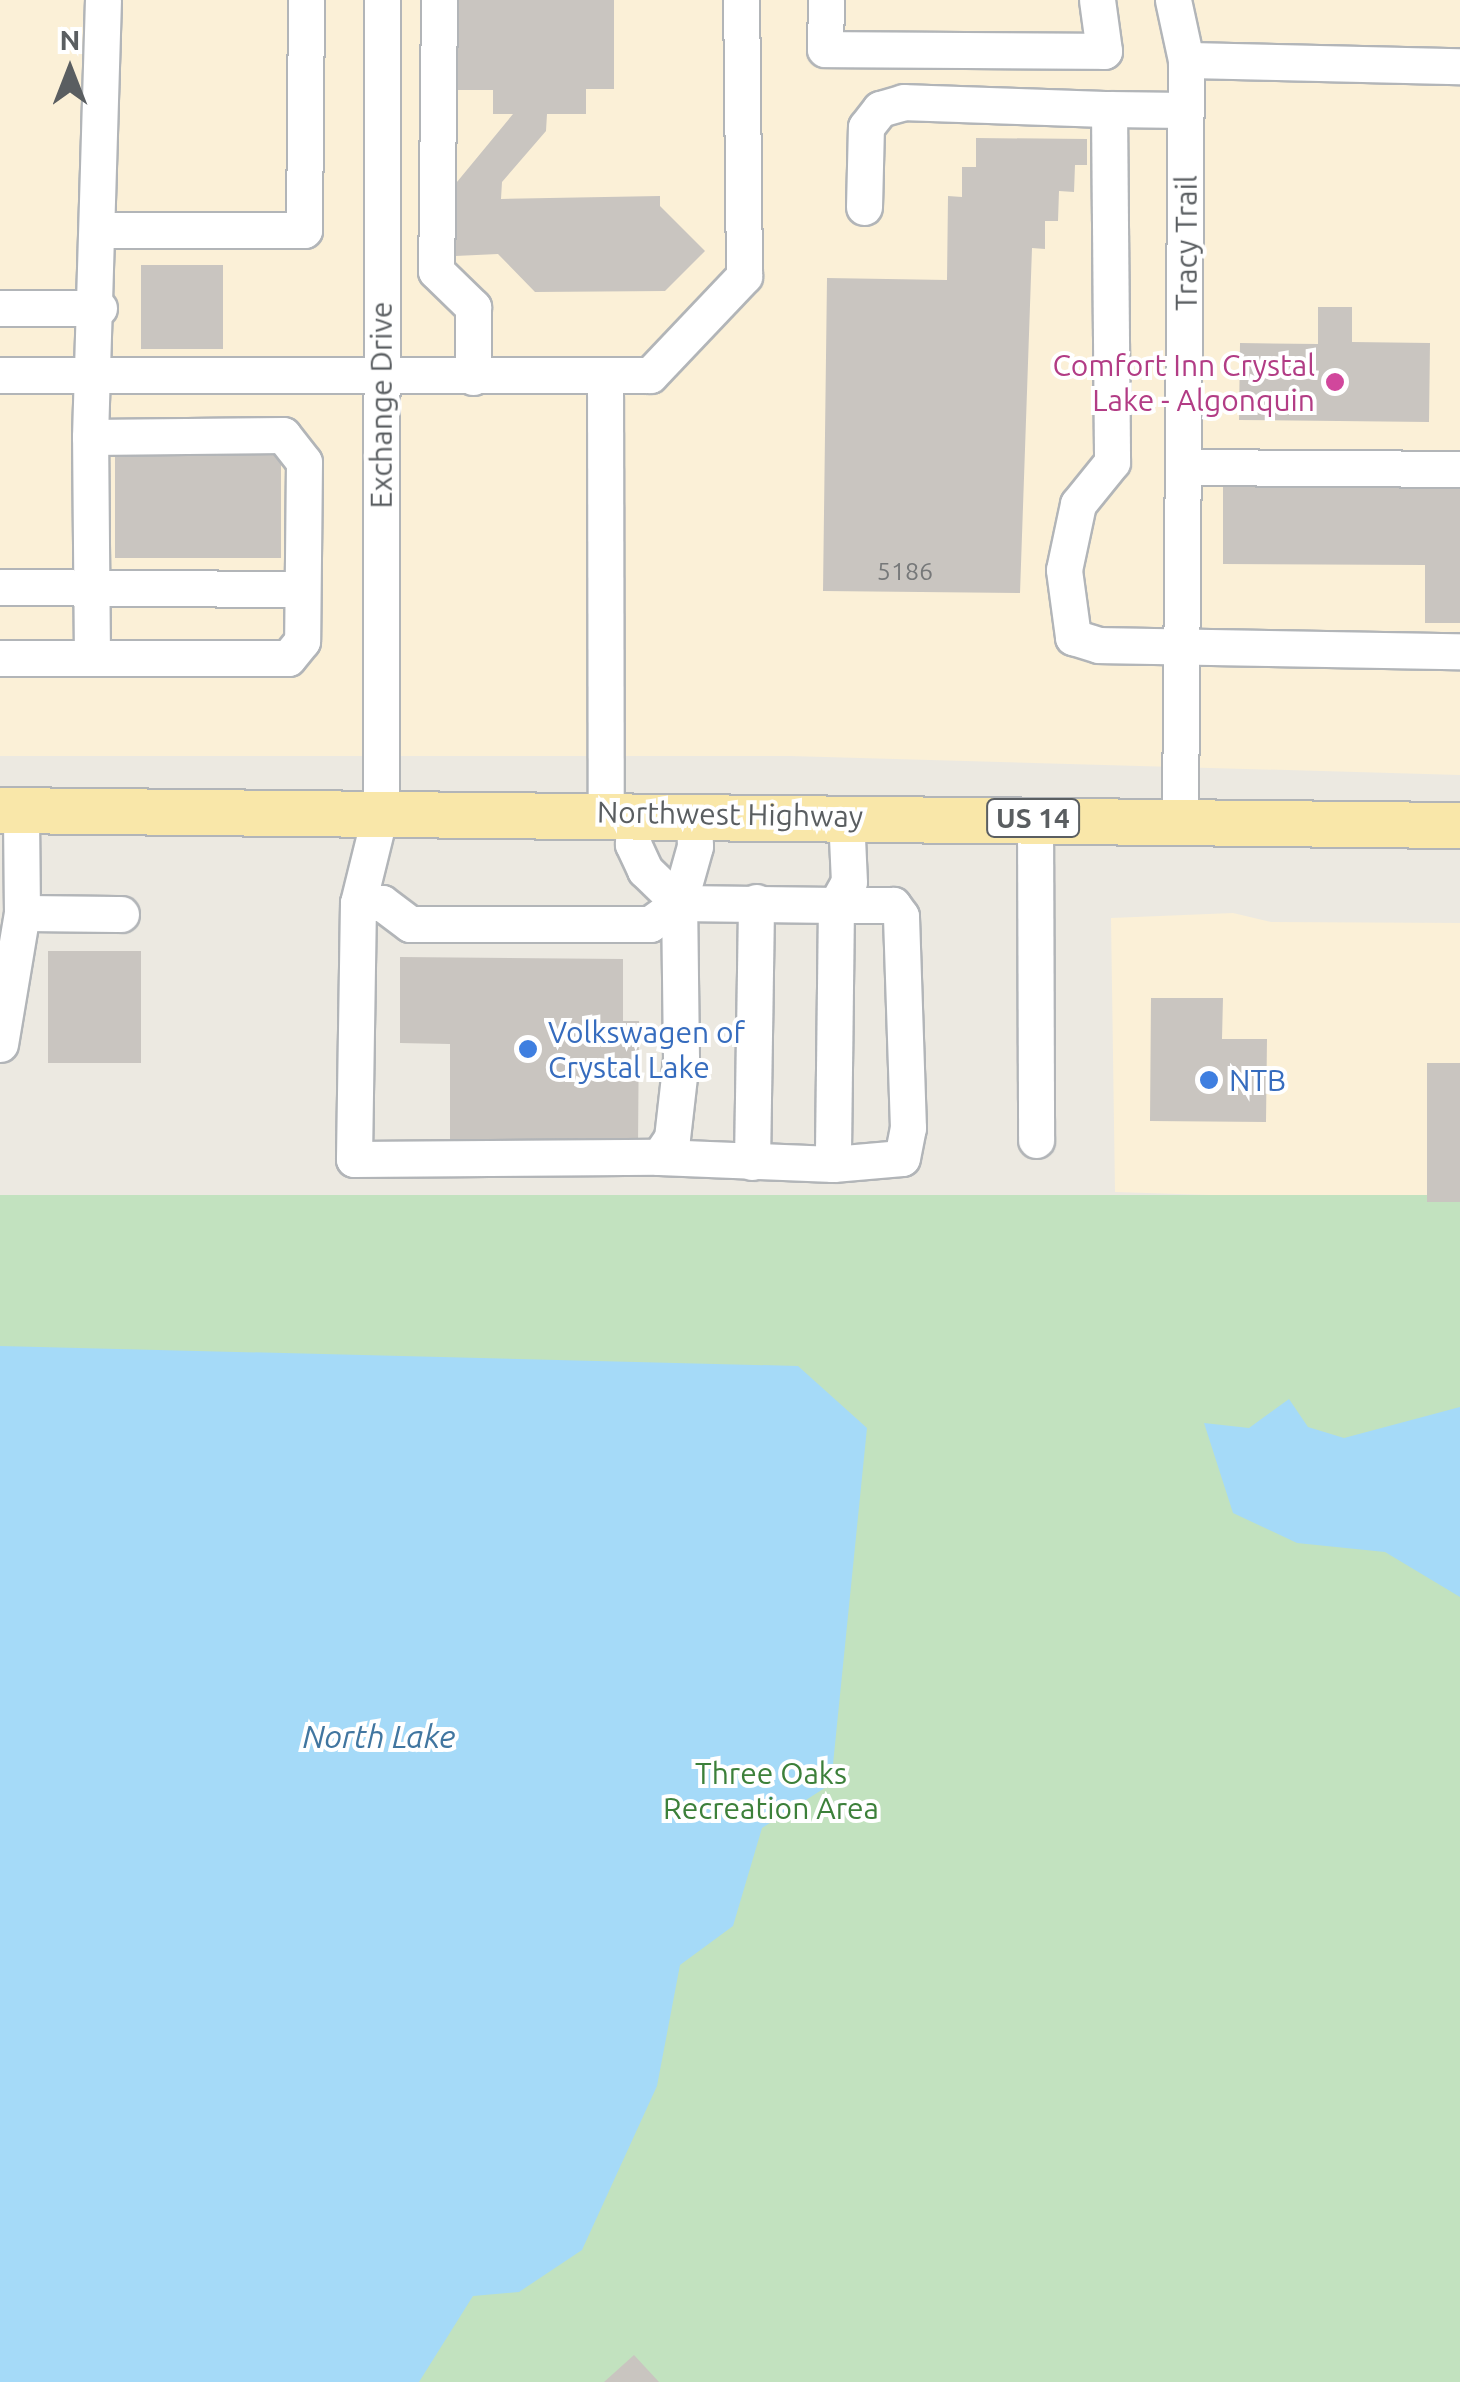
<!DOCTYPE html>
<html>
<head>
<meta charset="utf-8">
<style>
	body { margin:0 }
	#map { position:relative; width:1460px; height:2382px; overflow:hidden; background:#ece9e1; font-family:Ubuntu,sans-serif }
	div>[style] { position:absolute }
	.commercial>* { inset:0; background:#fbf0d7 }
	.green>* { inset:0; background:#c2e2bf; transform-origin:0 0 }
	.water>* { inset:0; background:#a5daf8 }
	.building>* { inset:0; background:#c9c5c0; transform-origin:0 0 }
	.roads { filter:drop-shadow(2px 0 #b2b5b8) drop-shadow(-2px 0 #b2b5b8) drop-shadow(0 2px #b2b5b8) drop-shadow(0 -2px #b2b5b8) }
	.minor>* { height:35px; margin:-17.5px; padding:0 17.5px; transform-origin:17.5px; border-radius:17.5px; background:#fff }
	.major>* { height:45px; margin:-22.5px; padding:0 22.5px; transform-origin:22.5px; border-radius:22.5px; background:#f9e7a9 }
	.dots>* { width:28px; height:28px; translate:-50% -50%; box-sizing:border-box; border:5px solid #fff; border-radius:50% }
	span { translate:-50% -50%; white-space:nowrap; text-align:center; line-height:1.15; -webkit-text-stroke:8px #fff; paint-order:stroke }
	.number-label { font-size:25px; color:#767879 }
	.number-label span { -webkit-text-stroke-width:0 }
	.shield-label span { padding:2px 8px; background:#fff; border:2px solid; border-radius:8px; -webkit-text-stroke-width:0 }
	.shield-label { font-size:28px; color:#5a5e61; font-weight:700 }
	.street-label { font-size:30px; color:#5a5e61 }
	.hotel-label { font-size:30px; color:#b23c85 }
	.right { translate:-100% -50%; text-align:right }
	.shop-label { font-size:30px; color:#366cbe }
	.left { translate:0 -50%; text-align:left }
	.park-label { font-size:30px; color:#3c803a }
	.water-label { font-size:32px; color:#4176a0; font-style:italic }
	.north { position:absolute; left:20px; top:20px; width:100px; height:100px; -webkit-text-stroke:8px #fff; paint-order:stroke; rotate:0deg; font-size:28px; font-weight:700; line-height:40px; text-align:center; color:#5a5e61 }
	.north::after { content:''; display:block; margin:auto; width:35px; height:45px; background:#5a5e61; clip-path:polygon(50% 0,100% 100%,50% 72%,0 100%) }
</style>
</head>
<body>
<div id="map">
	<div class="commercial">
		<div style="clip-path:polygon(0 0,1460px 0,1460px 775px,790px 756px,0 756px)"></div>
		<div style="clip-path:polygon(1233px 913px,1271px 922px,1460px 923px,1460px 1203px,1115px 1192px,1111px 918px)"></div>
	</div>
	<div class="green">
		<div style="left:0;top:1195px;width:1460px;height:1187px"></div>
	</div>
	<div class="water">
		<div style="clip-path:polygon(0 1346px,798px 1366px,867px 1428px,831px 1784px,762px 1828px,733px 1926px,680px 1965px,657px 2086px,582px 2250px,519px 2292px,473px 2296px,419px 2382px,0 2382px)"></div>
		<div style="clip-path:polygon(1289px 1399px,1308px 1427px,1344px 1438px,1460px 1407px,1460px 1597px,1385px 1552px,1297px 1543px,1233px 1513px,1204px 1423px,1249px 1428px)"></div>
	</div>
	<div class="building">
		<div style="clip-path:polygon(453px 0,614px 0,614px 89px,586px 89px,586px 114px,547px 114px,546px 131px,502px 182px,501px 199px,660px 196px,660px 206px,705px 251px,665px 291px,535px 292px,498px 254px,455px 256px,452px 188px,513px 114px,493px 114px,493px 90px,453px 90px)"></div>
		<div style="clip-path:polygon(976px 138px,1087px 139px,1087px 165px,1075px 165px,1074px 192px,1059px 191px,1058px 221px,1045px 221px,1045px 249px,1032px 248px,1020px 593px,823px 591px,827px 278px,947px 280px,948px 196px,962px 197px,962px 167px,976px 167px)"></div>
		<div style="left:141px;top:265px;width:82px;height:84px"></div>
		<div style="clip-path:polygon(1318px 307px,1352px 307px,1352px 342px,1430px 343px,1429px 422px,1239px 420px,1240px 343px,1318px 344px)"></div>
		<div style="left:115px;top:454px;width:166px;height:104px"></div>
		<div style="clip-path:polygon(1223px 482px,1460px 483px,1460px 623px,1425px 623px,1425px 565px,1223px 564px)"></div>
		<div style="left:48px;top:951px;width:93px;height:112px"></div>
		<div style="clip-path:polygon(400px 957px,623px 959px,623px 1021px,639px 1021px,638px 1146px,450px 1144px,450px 1044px,400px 1043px)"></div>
		<div style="clip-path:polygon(1151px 998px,1223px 998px,1222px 1039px,1267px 1039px,1266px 1122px,1150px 1121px)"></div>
		<div style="left:1427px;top:1063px;width:33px;height:139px"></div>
		<div style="clip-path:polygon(634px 2355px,659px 2382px,604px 2382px)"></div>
	</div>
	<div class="roads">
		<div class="minor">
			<div style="left:382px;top:0;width:810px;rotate:90.07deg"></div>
			<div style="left:381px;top:810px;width:96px;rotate:103.9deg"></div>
			<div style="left:358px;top:903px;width:256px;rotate:90.9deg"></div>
			<div style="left:354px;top:1159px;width:305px;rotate:-0.4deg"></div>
			<div style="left:659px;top:1157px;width:23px;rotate:-56deg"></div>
			<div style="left:672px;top:1138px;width:80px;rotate:-83.5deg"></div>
			<div style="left:681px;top:1059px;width:156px;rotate:-90.7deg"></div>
			<div style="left:679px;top:903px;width:59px;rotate:-74.3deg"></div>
			<div style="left:695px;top:846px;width:33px;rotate:-92deg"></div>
			<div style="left:439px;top:0;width:271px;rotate:90.6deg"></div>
			<div style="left:436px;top:271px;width:52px;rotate:44.2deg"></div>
			<div style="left:473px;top:307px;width:70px;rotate:90deg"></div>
			<div style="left:826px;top:0;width:49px;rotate:91.2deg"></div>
			<div style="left:825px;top:49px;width:279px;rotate:0.4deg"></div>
			<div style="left:1104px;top:51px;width:51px;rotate:-97.8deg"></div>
			<div style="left:1173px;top:0;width:61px;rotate:77.8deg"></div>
			<div style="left:1185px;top:110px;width:76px;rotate:-179.2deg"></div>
			<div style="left:1109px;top:109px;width:353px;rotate:89.5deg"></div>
			<div style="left:1112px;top:462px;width:54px;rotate:129deg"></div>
			<div style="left:1078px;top:504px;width:67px;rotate:102deg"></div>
			<div style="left:1064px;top:570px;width:68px;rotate:82.3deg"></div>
			<div style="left:1073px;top:637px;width:27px;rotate:17deg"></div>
			<div style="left:1099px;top:645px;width:361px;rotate:1deg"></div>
			<div style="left:864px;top:207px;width:80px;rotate:-88.6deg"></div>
			<div style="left:866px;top:127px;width:23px;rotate:-52deg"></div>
			<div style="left:880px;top:109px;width:25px;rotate:-16deg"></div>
			<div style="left:904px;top:102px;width:205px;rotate:2deg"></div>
			<div style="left:101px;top:230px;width:203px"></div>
			<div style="left:304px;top:230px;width:230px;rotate:-89.5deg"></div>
			<div style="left:0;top:308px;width:99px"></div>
			<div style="left:0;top:375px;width:650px"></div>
			<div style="left:650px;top:375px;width:137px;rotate:-46.5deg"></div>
			<div style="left:744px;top:276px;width:276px;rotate:-90.6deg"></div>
			<div style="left:605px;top:377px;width:436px;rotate:89.9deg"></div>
			<div style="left:90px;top:437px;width:193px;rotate:-0.6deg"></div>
			<div style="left:283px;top:435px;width:34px;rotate:52deg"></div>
			<div style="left:304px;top:462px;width:179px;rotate:90.6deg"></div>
			<div style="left:302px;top:641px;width:22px;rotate:129deg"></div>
			<div style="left:288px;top:658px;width:196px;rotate:180deg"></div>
			<div style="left:92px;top:658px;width:221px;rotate:-90.5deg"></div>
			<div style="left:90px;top:437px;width:437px;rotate:-88.3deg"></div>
			<div style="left:1185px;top:467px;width:275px;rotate:0.4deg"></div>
			<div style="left:0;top:587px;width:302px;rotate:0.4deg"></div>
			<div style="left:0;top:658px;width:92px"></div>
			<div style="left:635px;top:813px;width:31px;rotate:94deg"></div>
			<div style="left:633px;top:844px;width:29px;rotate:65deg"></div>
			<div style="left:645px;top:870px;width:47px;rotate:44.1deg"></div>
			<div style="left:679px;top:903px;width:157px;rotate:0.7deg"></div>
			<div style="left:836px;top:905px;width:259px;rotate:90.7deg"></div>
			<div style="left:1035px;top:818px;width:322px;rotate:89.8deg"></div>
			<div style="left:1180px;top:819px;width:759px;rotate:-89.55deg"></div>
			<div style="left:1186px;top:60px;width:274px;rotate:1.3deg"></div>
			<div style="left:358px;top:903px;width:24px"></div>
			<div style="left:382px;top:903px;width:35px;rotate:37deg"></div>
			<div style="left:410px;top:924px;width:240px"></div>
			<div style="left:650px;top:924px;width:36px;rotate:-36deg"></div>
			<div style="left:22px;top:913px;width:99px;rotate:0.6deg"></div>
			<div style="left:0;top:1044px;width:133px;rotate:-80.5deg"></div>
			<div style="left:22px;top:913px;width:102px;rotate:-90.6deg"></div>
			<div style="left:659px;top:1157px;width:174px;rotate:2.3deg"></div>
			<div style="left:833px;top:1164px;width:69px;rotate:-5deg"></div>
			<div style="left:902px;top:1158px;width:31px;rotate:-79deg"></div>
			<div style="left:908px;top:1128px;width:212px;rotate:-91.9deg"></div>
			<div style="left:901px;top:916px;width:14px;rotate:-126deg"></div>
			<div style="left:893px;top:905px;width:57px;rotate:180deg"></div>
			<div style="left:836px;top:905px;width:26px;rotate:-61deg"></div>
			<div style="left:849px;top:882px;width:67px;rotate:-92.6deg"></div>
			<div style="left:752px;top:1162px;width:260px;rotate:-89.1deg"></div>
		</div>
		<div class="major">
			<div style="left:0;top:810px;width:1460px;rotate:0.59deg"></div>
		</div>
	</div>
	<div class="dots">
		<div style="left:1335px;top:382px;background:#d1479c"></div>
		<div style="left:528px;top:1049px;background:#3f7fe0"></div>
		<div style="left:1209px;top:1080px;background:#3f7fe0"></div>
	</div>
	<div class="number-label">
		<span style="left:905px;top:571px">5186</span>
	</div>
	<div class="shield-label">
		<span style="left:1033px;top:818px">US 14</span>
	</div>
	<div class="street-label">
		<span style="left:1186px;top:243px;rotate:-90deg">Tracy Trail</span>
		<span style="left:381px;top:405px;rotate:-90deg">Exchange Drive</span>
		<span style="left:730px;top:814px;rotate:1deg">Northwest Highway</span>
	</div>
	<div class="hotel-label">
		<span class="right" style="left:1315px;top:382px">Comfort Inn Crystal<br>Lake - Algonquin</span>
	</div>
	<div class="shop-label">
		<span class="left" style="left:548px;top:1049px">Volkswagen of<br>Crystal Lake</span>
		<span class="left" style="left:1229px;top:1080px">NTB</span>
	</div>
	<div class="park-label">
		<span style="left:771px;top:1790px">Three Oaks<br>Recreation Area</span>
	</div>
	<div class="water-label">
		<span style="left:379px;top:1736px">North Lake</span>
	</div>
	<div class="north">N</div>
</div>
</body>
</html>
